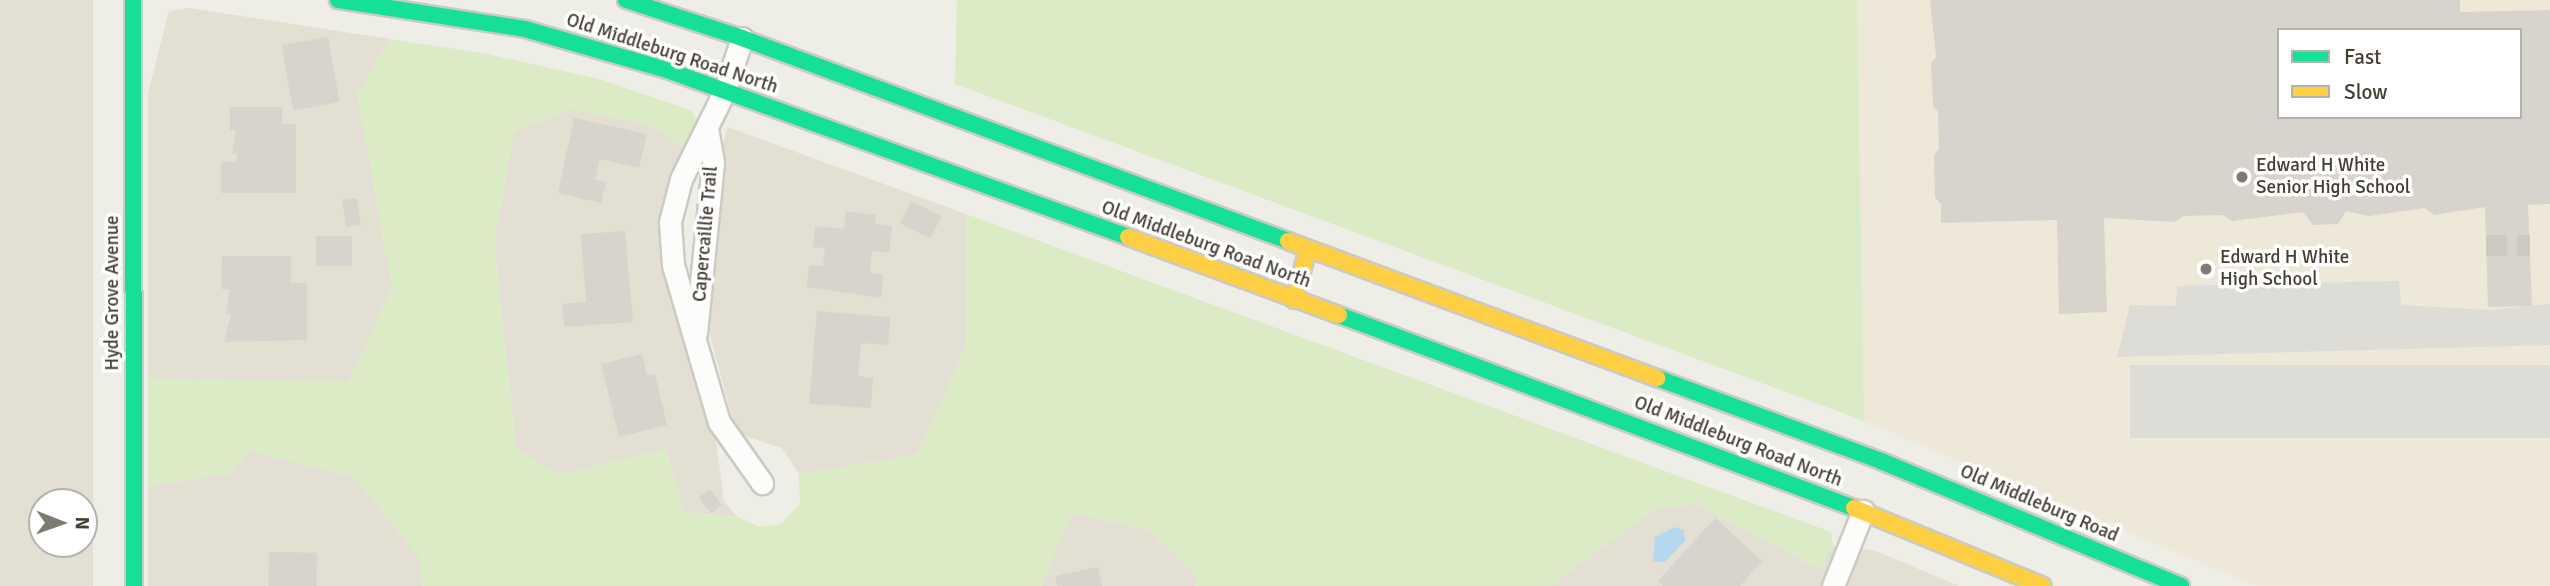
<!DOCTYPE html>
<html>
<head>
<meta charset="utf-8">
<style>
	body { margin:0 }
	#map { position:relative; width:2550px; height:586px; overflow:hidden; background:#eeede6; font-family:Signika,sans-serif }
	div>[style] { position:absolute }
	.residential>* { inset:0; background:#e3dfd3 }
	.education>* { inset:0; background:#ede8d8 }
	.green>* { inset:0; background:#dbebc5 }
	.parking>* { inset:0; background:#dedcd6; transform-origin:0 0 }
	.water>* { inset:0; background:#b5d8ef }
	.building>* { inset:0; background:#d6d4cd; transform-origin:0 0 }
	.street-tunnel>* { height:21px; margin-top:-10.5px; transform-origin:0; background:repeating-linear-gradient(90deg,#cccac2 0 21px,transparent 0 31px) }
	.roads { filter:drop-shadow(2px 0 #cccac4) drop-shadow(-2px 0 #cccac4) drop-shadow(0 2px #cccac4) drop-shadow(0 -2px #cccac4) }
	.street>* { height:21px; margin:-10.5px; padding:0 10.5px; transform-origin:10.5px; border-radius:10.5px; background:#fcfcfb }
	.fast>* { height:16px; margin:-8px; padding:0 8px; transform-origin:8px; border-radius:8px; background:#16e098 }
	.slow>* { height:16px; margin:-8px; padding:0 8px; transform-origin:8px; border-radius:8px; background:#ffcf43 }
	.dots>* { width:19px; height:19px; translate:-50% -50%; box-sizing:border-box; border:4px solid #fff; border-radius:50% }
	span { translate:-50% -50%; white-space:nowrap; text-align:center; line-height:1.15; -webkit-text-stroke:7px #fff; paint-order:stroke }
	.street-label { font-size:19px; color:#443e33 }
	.poi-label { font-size:19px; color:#443e33 }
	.left { translate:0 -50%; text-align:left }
	.legend { position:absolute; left:2277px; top:28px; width:245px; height:91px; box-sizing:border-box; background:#fff; border:2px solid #b4b2ad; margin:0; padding:9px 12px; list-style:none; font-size:21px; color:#443e33 }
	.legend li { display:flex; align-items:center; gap:14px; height:35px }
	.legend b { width:35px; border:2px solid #b4b2ad }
	.north { position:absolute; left:28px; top:488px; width:70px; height:70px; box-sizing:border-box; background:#fff; border:2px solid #b4b2ad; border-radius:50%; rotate:91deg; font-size:19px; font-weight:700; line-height:28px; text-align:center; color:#443e33 }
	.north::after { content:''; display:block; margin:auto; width:24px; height:32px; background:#807b72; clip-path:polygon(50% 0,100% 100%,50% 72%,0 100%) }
</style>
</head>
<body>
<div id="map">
	<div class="residential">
		<div style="clip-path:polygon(evenodd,0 0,93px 0,93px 586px,0 586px,0 0,42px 502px,84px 502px,84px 544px,42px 544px,42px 502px)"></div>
		<div style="clip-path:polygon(189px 8px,390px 39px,358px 94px,392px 287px,349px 382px,148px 378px,148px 93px,169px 11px)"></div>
		<div style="clip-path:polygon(572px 109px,648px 124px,687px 149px,668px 278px,717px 447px,724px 501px,738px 517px,684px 512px,666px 449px,559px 475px,516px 449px,494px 243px,514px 131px)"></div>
		<div style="clip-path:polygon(728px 127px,966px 214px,966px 347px,917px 455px,799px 474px,782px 448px,736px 433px,705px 316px,718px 161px)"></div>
		<div style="clip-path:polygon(249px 451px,353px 476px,420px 558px,422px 586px,148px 586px,148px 486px,231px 473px)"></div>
		<div style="clip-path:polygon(1697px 504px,1820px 569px,1833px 545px,1876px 551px,1959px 586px,1550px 586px,1656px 508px)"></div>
		<div style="clip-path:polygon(1071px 513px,1149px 530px,1197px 577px,1195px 586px,1041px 586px)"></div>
	</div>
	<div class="education">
		<div style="clip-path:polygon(evenodd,1857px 0,2550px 0,2550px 586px,2257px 586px,1864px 421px,1857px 0,2279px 30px,2520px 30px,2520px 117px,2279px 117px,2279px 30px)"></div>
	</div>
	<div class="green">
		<div style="clip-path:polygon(957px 0,1857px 0,1864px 421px,955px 84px)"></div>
		<div style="clip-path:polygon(390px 39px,482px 53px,599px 79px,693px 111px,697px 123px,687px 149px,648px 124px,572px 109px,514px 131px,494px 243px,516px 449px,559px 475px,666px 449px,684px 512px,738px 517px,760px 527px,781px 524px,800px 504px,799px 474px,917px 455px,966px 347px,966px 214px,1831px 532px,1833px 545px,1821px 569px,1697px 504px,1656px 508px,1550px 586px,1195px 586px,1197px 577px,1149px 530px,1072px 513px,1041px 586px,422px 586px,419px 557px,353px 476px,249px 451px,231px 473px,148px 486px,148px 378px,349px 382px,392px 287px,357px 94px)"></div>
	</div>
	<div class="parking">
		<div style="clip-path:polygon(2399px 281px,2401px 305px,2488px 310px,2550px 304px,2550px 345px,2117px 357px,2130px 305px,2176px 306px,2177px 286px)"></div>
		<div style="left:2550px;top:365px;width:73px;height:420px;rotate:90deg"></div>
	</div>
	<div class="water">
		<div style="clip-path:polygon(1675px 527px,1684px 530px,1685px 541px,1665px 562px,1653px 561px,1655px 537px)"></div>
	</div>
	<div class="building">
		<div style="clip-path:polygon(evenodd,1930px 0,2460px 0,2460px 12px,2550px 10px,2550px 204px,2528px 205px,2532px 306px,2488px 307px,2485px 207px,2434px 215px,2425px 208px,2369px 216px,2346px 211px,2338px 224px,2313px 225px,2303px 212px,2232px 221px,2222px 215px,2183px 216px,2175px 222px,2104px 218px,2107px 312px,2059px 314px,2057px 220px,1941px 223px,1941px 204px,1935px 198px,1934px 156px,1939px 149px,1938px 112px,1933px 106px,1931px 63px,1936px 57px,1930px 0,2279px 30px,2520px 30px,2520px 117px,2279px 117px,2279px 30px)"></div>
		<div style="left:328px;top:37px;width:66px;height:47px;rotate:80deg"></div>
		<div style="clip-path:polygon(230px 107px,282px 107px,282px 124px,296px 124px,296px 193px,221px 193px,221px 161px,236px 162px,237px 153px,232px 154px,236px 130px,230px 130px)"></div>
		<div style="clip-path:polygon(574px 118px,647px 134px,639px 168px,600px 159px,595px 180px,606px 182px,601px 203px,558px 193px)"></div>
		<div style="left:357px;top:198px;width:27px;height:15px;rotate:82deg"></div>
		<div style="left:911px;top:201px;width:34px;height:25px;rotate:26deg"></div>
		<div style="clip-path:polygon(846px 211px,876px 215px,875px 224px,892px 226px,889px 253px,872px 251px,870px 273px,883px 275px,881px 298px,807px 287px,809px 265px,823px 266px,825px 248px,813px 247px,815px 226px,844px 229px)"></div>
		<div style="clip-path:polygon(625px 231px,633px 322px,564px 327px,562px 304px,586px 302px,581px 234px)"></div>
		<div style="left:316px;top:236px;width:36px;height:30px"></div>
		<div style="clip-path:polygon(222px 256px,291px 256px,291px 283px,307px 283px,307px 340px,224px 342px,231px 314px,226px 313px,230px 289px,221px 289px)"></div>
		<div style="clip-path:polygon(817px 311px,890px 317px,888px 345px,861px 343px,858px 376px,873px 378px,871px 408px,809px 404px)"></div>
		<div style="clip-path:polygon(642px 354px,647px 375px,655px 374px,667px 425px,619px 437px,601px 364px)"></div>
		<div style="left:710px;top:489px;width:20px;height:14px;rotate:53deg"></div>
		<div style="clip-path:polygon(1715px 518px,1762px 561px,1740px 586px,1663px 586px,1658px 581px)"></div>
		<div style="left:269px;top:552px;width:48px;height:34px;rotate:1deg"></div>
		<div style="clip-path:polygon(1098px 567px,1102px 586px,1057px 586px,1055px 576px)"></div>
	</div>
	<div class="street-tunnel">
		<div style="left:2486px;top:245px;width:44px"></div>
	</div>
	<div class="roads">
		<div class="street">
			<div style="left:742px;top:38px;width:55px;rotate:108.1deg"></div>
			<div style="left:725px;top:90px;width:99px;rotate:116.3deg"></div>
			<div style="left:681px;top:179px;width:44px;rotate:104.3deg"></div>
			<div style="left:670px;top:222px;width:43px;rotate:86deg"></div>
			<div style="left:673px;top:265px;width:164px;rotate:73.7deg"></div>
			<div style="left:719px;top:422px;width:75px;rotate:54.8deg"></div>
			<div style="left:696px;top:333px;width:172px;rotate:-84.3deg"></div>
			<div style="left:713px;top:162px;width:36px;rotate:-100deg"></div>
			<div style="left:1833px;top:586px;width:81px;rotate:-68.2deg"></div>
		</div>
		<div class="fast">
			<div style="left:133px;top:0;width:586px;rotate:89.9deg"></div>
			<div style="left:338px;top:0;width:189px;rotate:8.8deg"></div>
			<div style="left:525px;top:29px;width:148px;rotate:16.1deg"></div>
			<div style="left:667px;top:70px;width:490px;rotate:19.9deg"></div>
			<div style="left:626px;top:0;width:122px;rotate:18.1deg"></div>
			<div style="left:742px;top:38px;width:583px;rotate:20.39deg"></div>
			<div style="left:1339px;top:315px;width:550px;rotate:20.54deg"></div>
			<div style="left:1657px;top:378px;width:239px;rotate:20.3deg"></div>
			<div style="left:1881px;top:461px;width:325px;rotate:22.6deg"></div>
		</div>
		<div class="slow">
			<div style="left:1128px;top:237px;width:225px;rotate:20.3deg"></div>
			<div style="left:1288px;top:241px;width:394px;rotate:20.4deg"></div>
			<div style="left:1294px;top:300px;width:53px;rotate:-74.6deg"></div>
			<div style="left:1854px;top:508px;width:204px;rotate:22.4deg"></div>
		</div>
	</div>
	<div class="dots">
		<div style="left:2242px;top:177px;background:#807b72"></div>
		<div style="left:2206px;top:269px;background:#807b72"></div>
	</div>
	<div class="street-label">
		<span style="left:672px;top:54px;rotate:18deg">Old Middleburg Road North</span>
		<span style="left:706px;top:234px;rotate:-85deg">Capercaillie Trail</span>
		<span style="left:1206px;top:245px;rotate:20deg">Old Middleburg Road North</span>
		<span style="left:113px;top:293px;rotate:-90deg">Hyde Grove Avenue</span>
		<span style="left:1738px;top:442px;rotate:21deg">Old Middleburg Road North</span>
		<span style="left:2039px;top:504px;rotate:23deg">Old Middleburg Road</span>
	</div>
	<div class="poi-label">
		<span class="left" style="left:2256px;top:177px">Edward H White<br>Senior High School</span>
		<span class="left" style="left:2220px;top:269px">Edward H White<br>High School</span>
	</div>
	<ul class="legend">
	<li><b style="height:9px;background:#16e098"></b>Fast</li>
	<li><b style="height:9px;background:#ffcf43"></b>Slow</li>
	</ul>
	<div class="north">N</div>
</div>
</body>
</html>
